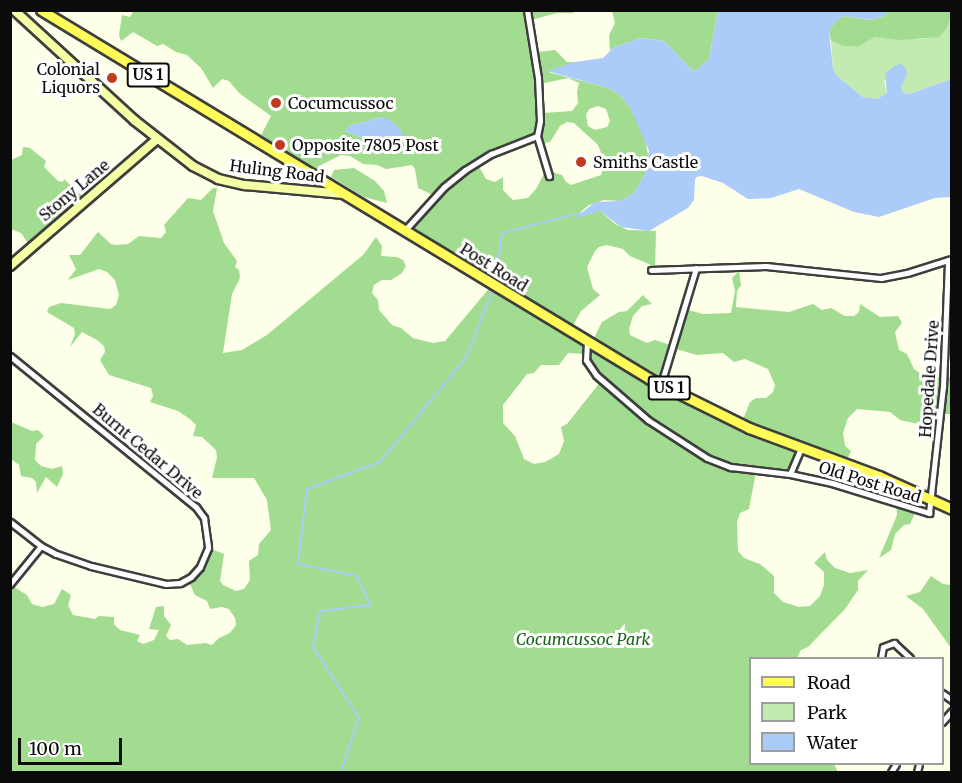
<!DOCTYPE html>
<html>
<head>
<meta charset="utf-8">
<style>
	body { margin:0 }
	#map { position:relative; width:962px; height:783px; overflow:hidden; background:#feffe9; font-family:Merriweather,serif }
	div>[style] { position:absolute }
	.green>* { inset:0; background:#c2eab1 }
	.forest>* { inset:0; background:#a1dc90 }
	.water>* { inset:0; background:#abcbf9 }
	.stream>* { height:2px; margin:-1px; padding:0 1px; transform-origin:1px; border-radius:1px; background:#abcbf9 }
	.roads { filter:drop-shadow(2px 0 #3e3e3e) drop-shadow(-2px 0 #3e3e3e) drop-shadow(0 2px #3e3e3e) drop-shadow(0 -2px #3e3e3e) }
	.street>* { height:5px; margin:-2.5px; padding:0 2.5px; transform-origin:2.5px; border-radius:2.5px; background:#fff }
	.secondary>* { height:8px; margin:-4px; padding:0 4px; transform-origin:4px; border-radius:4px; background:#f5ffa4 }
	.primary>* { height:9px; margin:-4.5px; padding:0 4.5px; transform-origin:4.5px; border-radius:4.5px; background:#fffb59 }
	.dots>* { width:16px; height:16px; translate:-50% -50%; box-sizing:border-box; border:3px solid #fff; border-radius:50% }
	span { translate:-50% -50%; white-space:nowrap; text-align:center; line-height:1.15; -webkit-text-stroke:6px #fff; paint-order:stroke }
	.shield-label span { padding:2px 4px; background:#fff; border:2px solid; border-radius:4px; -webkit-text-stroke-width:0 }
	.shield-label { font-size:15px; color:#0b0b0b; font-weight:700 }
	.poi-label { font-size:16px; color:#0b0b0b }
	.right { translate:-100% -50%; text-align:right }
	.left { translate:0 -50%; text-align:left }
	.street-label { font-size:16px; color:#0b0b0b }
	.park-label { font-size:16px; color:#19641a; font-style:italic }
	.frame { position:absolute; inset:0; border:12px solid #0b0b0b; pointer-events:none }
	.legend { position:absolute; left:749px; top:657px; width:195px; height:108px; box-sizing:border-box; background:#fff; border:2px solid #9d9d9d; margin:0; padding:8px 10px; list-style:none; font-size:18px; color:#0b0b0b }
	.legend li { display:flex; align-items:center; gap:12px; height:30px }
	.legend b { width:30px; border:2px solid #9d9d9d }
	.scale { position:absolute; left:18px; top:738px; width:104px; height:27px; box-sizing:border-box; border:3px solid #0b0b0b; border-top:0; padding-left:8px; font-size:18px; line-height:21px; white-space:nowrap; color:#0b0b0b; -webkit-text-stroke:4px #fff; paint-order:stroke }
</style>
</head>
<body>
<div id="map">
	<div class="green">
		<div style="clip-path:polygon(951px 17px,951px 79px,910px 94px,903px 93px,901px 87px,884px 80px,887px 93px,877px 99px,863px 97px,837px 76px,833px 70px,831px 41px,843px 46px,858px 47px,875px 37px,923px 39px,947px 28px)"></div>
	</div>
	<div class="forest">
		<div style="clip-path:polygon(evenodd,134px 10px,573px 11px,574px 13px,557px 13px,531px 20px,537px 52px,555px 50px,567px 62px,575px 62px,548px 72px,608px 88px,620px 95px,630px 107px,644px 136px,649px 158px,645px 174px,633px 194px,620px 201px,604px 200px,589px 205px,578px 214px,600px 211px,615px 224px,628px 230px,656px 231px,655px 270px,649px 264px,630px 256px,623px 249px,607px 245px,599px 247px,595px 251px,587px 267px,593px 289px,600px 295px,581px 311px,571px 329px,592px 342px,602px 322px,619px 312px,627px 311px,643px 295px,652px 304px,642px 306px,633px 316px,629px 329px,630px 335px,647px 343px,655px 340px,674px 346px,685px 309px,703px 314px,731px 313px,735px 291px,732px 278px,739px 271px,741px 285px,737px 291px,736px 307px,789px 312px,813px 304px,822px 310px,831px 308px,845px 316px,854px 316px,859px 312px,860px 304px,880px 317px,898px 316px,902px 323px,895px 332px,899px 350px,907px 354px,914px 369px,925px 377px,951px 377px,951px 414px,941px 414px,938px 425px,918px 424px,900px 420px,890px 412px,857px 409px,848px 418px,843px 433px,845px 446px,851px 451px,845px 464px,801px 450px,789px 474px,756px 472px,749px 509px,740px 513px,737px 522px,738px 551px,744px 558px,760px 564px,774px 576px,774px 593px,783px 602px,799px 607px,810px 606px,820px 596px,824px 585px,824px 572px,814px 563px,825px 552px,827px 560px,835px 568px,850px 573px,868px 570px,858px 581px,858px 590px,845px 609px,808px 647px,801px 650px,797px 658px,750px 658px,750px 764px,834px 764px,838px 772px,11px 772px,11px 585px,27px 595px,32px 604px,42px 607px,54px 604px,62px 589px,71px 595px,68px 605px,73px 615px,95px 619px,99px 616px,114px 617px,114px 624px,120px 630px,140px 635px,137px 641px,143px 644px,154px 640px,159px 630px,149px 629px,156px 607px,164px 606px,164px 616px,171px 625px,166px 636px,170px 640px,178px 639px,187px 645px,206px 643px,212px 645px,219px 638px,230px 633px,236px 625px,235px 618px,229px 609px,222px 607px,210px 609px,207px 601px,195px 595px,188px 580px,197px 571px,209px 548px,224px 554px,220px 581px,223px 585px,236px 591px,244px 589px,250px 580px,249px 561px,258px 555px,259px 544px,271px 530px,267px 500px,254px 478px,212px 478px,217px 457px,216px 450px,202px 437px,193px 436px,196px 425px,190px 419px,178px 411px,150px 402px,153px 396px,151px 388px,109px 375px,100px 360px,105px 352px,104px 346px,97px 340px,82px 332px,70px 347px,75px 334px,74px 328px,47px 312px,49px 307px,61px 303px,110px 309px,116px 305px,119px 295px,115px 280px,107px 272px,99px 269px,68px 280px,76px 269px,69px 255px,80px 255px,98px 232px,111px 244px,116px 245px,128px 244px,139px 236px,161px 238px,166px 232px,164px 225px,188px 198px,201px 200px,213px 188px,217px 188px,213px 211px,224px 243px,237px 261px,235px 267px,239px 270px,240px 278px,232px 294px,223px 353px,242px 350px,267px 335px,363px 255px,376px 237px,382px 246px,381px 256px,397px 257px,403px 260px,406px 266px,402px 273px,391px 280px,382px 280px,374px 285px,372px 293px,378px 300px,379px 310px,392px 325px,401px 328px,413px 338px,433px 343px,445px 341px,492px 285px,405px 230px,435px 196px,418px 188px,415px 169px,412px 165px,386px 169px,377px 165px,363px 164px,350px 156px,341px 155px,319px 166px,314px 175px,258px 141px,271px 116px,239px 93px,229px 81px,222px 79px,213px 88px,201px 68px,187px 55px,176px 52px,163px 44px,157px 46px,133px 32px,121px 41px,119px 35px,122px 15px,130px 17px,134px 10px,568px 78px,579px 83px,577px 92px,578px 103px,572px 111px,543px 113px,540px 84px,568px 78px,134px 10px,598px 106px,606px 109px,610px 121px,607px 127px,595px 130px,588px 126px,586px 115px,589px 109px,598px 106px,134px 10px,383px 117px,388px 148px,345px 131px,352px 125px,383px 117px,134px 10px,567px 122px,574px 123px,598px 145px,605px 163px,601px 175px,571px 185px,566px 182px,562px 175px,546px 170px,536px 189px,528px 198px,513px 200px,503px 190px,503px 177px,495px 182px,486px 179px,477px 163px,536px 138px,539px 144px,550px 142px,560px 126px,567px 122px,134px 10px,676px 349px,697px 355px,723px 353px,734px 362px,745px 359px,768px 369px,775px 385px,773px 392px,766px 398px,756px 398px,750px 402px,741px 424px,664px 386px,676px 349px,134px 10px,568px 353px,585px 354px,601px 381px,567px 424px,561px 427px,564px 441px,559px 454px,545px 462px,534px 464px,524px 459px,515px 436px,503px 423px,503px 405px,527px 374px,534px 373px,541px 365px,559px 365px,568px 353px)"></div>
		<div style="clip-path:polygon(612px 11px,718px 11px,709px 59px,694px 72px,664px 41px,642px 38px,614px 47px,610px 51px,609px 35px,615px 23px)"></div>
		<div style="clip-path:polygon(887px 11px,951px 11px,951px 17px,947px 28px,939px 37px,901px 40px,875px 37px,858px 47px,843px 46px,831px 41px,829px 31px,835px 22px,844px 16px,870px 20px,885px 16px)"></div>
		<div style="clip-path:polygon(23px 147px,30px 148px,46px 161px,44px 167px,58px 181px,63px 182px,64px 179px,84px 198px,30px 246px,21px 233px,11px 229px,11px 160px,22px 155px)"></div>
		<div style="clip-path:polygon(354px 168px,375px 181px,384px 191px,387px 203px,364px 197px,331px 177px,334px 170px)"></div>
		<div style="clip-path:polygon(11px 422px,32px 431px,38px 430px,44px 436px,36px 444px,35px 460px,41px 466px,52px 469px,62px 466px,63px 474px,57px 487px,46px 477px,37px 493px,36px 482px,32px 478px,21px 476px,19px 465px,11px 459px)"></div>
		<div style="clip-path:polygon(896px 504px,916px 511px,910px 524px,904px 525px,895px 534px,891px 550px,879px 558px,897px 515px)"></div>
		<div style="clip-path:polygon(931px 576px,943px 584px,951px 585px,951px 648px,923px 609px,906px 596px,920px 592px)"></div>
	</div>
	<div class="water">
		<div style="clip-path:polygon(718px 11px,887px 11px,885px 16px,870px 20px,844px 16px,835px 22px,829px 31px,833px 69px,837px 76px,863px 97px,877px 99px,887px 93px,885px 74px,894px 66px,901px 64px,906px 68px,907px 74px,901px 87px,903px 93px,910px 94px,951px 79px,951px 197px,935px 198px,879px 217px,854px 212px,799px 189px,771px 198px,748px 199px,723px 183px,702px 176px,696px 177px,695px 180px,694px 200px,688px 208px,649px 231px,621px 227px,600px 211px,574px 219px,595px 202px,620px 201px,633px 194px,645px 174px,649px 151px,630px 107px,620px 95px,608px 88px,547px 71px,575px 62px,603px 58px,614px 47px,642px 38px,664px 41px,694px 72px,709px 59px)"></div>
		<div style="clip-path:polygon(383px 117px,393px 122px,403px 133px,397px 146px,388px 148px,345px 131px,348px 126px)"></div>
	</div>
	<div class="stream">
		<div style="left:495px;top:282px;width:49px;rotate:-81.9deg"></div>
		<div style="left:502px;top:233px;width:81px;rotate:-14.4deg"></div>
		<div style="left:341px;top:772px;width:57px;rotate:-71.6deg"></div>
		<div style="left:359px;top:718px;width:85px;rotate:-122.9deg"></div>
		<div style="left:313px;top:647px;width:37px;rotate:-79deg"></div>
		<div style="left:320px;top:611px;width:50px;rotate:-6.8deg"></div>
		<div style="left:370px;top:605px;width:32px;rotate:-114deg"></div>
		<div style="left:357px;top:576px;width:60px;rotate:-168.5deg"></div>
		<div style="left:298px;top:564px;width:76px;rotate:-83.2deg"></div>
		<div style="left:307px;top:489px;width:78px;rotate:-20.3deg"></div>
		<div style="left:380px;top:462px;width:135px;rotate:-50.4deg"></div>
		<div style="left:466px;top:358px;width:76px;rotate:-68.5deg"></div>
	</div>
	<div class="roads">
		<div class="street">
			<div style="left:527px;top:10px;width:69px;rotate:80.8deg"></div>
			<div style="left:538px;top:78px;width:43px;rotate:87.3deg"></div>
			<div style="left:540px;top:121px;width:15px;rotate:101deg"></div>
			<div style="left:537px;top:136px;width:42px;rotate:73.3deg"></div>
			<div style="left:405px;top:230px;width:58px;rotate:-47.8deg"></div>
			<div style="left:444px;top:187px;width:27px;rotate:-39deg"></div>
			<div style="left:465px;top:170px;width:31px;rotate:-32deg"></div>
			<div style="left:491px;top:154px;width:49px;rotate:-21.4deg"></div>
			<div style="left:651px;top:270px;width:115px;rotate:-2deg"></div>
			<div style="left:766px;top:266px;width:116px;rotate:6deg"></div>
			<div style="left:881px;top:278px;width:26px;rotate:-11deg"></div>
			<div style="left:907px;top:273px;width:46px;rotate:-17.7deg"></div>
			<div style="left:587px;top:342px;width:18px;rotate:93deg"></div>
			<div style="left:586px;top:360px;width:18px;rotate:56deg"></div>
			<div style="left:596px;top:375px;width:69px;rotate:40.9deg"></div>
			<div style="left:648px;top:420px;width:70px;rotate:32.8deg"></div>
			<div style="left:707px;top:458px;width:26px;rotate:21deg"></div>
			<div style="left:731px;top:467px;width:59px;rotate:6.8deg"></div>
			<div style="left:790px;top:474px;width:43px;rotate:12.1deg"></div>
			<div style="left:832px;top:483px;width:102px;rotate:17.2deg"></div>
			<div style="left:929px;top:513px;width:127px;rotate:-83.7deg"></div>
			<div style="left:943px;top:387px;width:127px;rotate:-87.7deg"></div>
			<div style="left:10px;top:356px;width:240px;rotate:39.1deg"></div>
			<div style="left:196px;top:507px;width:14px;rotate:54deg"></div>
			<div style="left:204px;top:518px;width:30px;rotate:82deg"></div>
			<div style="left:208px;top:548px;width:21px;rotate:113deg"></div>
			<div style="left:200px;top:567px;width:13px;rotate:132deg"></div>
			<div style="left:191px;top:577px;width:13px;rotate:151deg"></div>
			<div style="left:180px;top:583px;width:14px;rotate:176deg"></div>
			<div style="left:166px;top:584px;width:77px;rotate:-166.5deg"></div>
			<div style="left:91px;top:566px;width:37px;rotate:-161deg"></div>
			<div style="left:56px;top:554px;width:17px;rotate:-152deg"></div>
			<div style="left:41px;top:546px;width:39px;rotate:-142deg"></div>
			<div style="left:661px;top:384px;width:121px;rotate:-73.2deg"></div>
			<div style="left:790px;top:474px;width:28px;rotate:-67deg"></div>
			<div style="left:10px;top:584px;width:49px;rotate:-50.8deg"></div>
			<div style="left:881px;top:658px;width:11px;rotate:-80deg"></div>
			<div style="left:883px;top:647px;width:12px;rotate:-20deg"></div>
			<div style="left:894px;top:643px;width:22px;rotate:43deg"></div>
			<div style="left:942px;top:693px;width:12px;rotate:35deg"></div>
			<div style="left:942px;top:722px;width:15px;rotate:-48deg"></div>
			<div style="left:891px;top:772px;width:9px;rotate:-58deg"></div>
			<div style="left:917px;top:772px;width:8px;rotate:-76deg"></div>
		</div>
		<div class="secondary">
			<div style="left:14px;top:10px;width:163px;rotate:42.5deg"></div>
			<div style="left:134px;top:120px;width:75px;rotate:37.9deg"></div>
			<div style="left:193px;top:166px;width:28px;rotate:27deg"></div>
			<div style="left:218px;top:179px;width:28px;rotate:13deg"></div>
			<div style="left:245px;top:185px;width:99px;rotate:5.2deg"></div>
			<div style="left:10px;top:266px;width:194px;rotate:-40.8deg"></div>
		</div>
		<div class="primary">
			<div style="left:41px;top:10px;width:712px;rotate:31.21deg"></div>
			<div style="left:650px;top:379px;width:110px;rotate:26.3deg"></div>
			<div style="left:749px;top:428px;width:139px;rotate:20.3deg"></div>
			<div style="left:879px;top:476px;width:80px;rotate:24.3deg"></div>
		</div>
	</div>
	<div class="dots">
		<div style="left:112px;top:78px;background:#c03a1e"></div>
		<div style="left:276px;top:103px;background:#c03a1e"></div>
		<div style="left:280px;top:145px;background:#c03a1e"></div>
		<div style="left:581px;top:162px;background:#c03a1e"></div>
	</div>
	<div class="shield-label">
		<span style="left:148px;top:75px">US 1</span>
		<span style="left:669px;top:388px">US 1</span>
	</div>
	<div class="poi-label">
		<span class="right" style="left:100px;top:78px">Colonial<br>Liquors</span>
		<span class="left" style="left:288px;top:103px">Cocumcussoc</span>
		<span class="left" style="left:292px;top:145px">Opposite 7805 Post</span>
		<span class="left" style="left:593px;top:162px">Smiths Castle</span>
	</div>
	<div class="street-label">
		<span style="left:277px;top:171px;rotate:7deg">Huling Road</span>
		<span style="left:74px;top:190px;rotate:-40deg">Stony Lane</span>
		<span style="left:494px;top:267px;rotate:32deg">Post Road</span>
		<span style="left:929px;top:379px;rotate:-86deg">Hopedale Drive</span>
		<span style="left:148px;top:451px;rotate:40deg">Burnt Cedar Drive</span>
		<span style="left:870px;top:482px;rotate:17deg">Old Post Road</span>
	</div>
	<div class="park-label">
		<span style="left:583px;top:639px">Cocumcussoc Park</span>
	</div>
	<div class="frame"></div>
	<ul class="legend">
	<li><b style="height:8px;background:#fffb59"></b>Road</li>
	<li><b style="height:16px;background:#c2eab1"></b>Park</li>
	<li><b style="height:16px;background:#abcbf9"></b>Water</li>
	</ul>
	<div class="scale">100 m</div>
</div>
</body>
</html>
